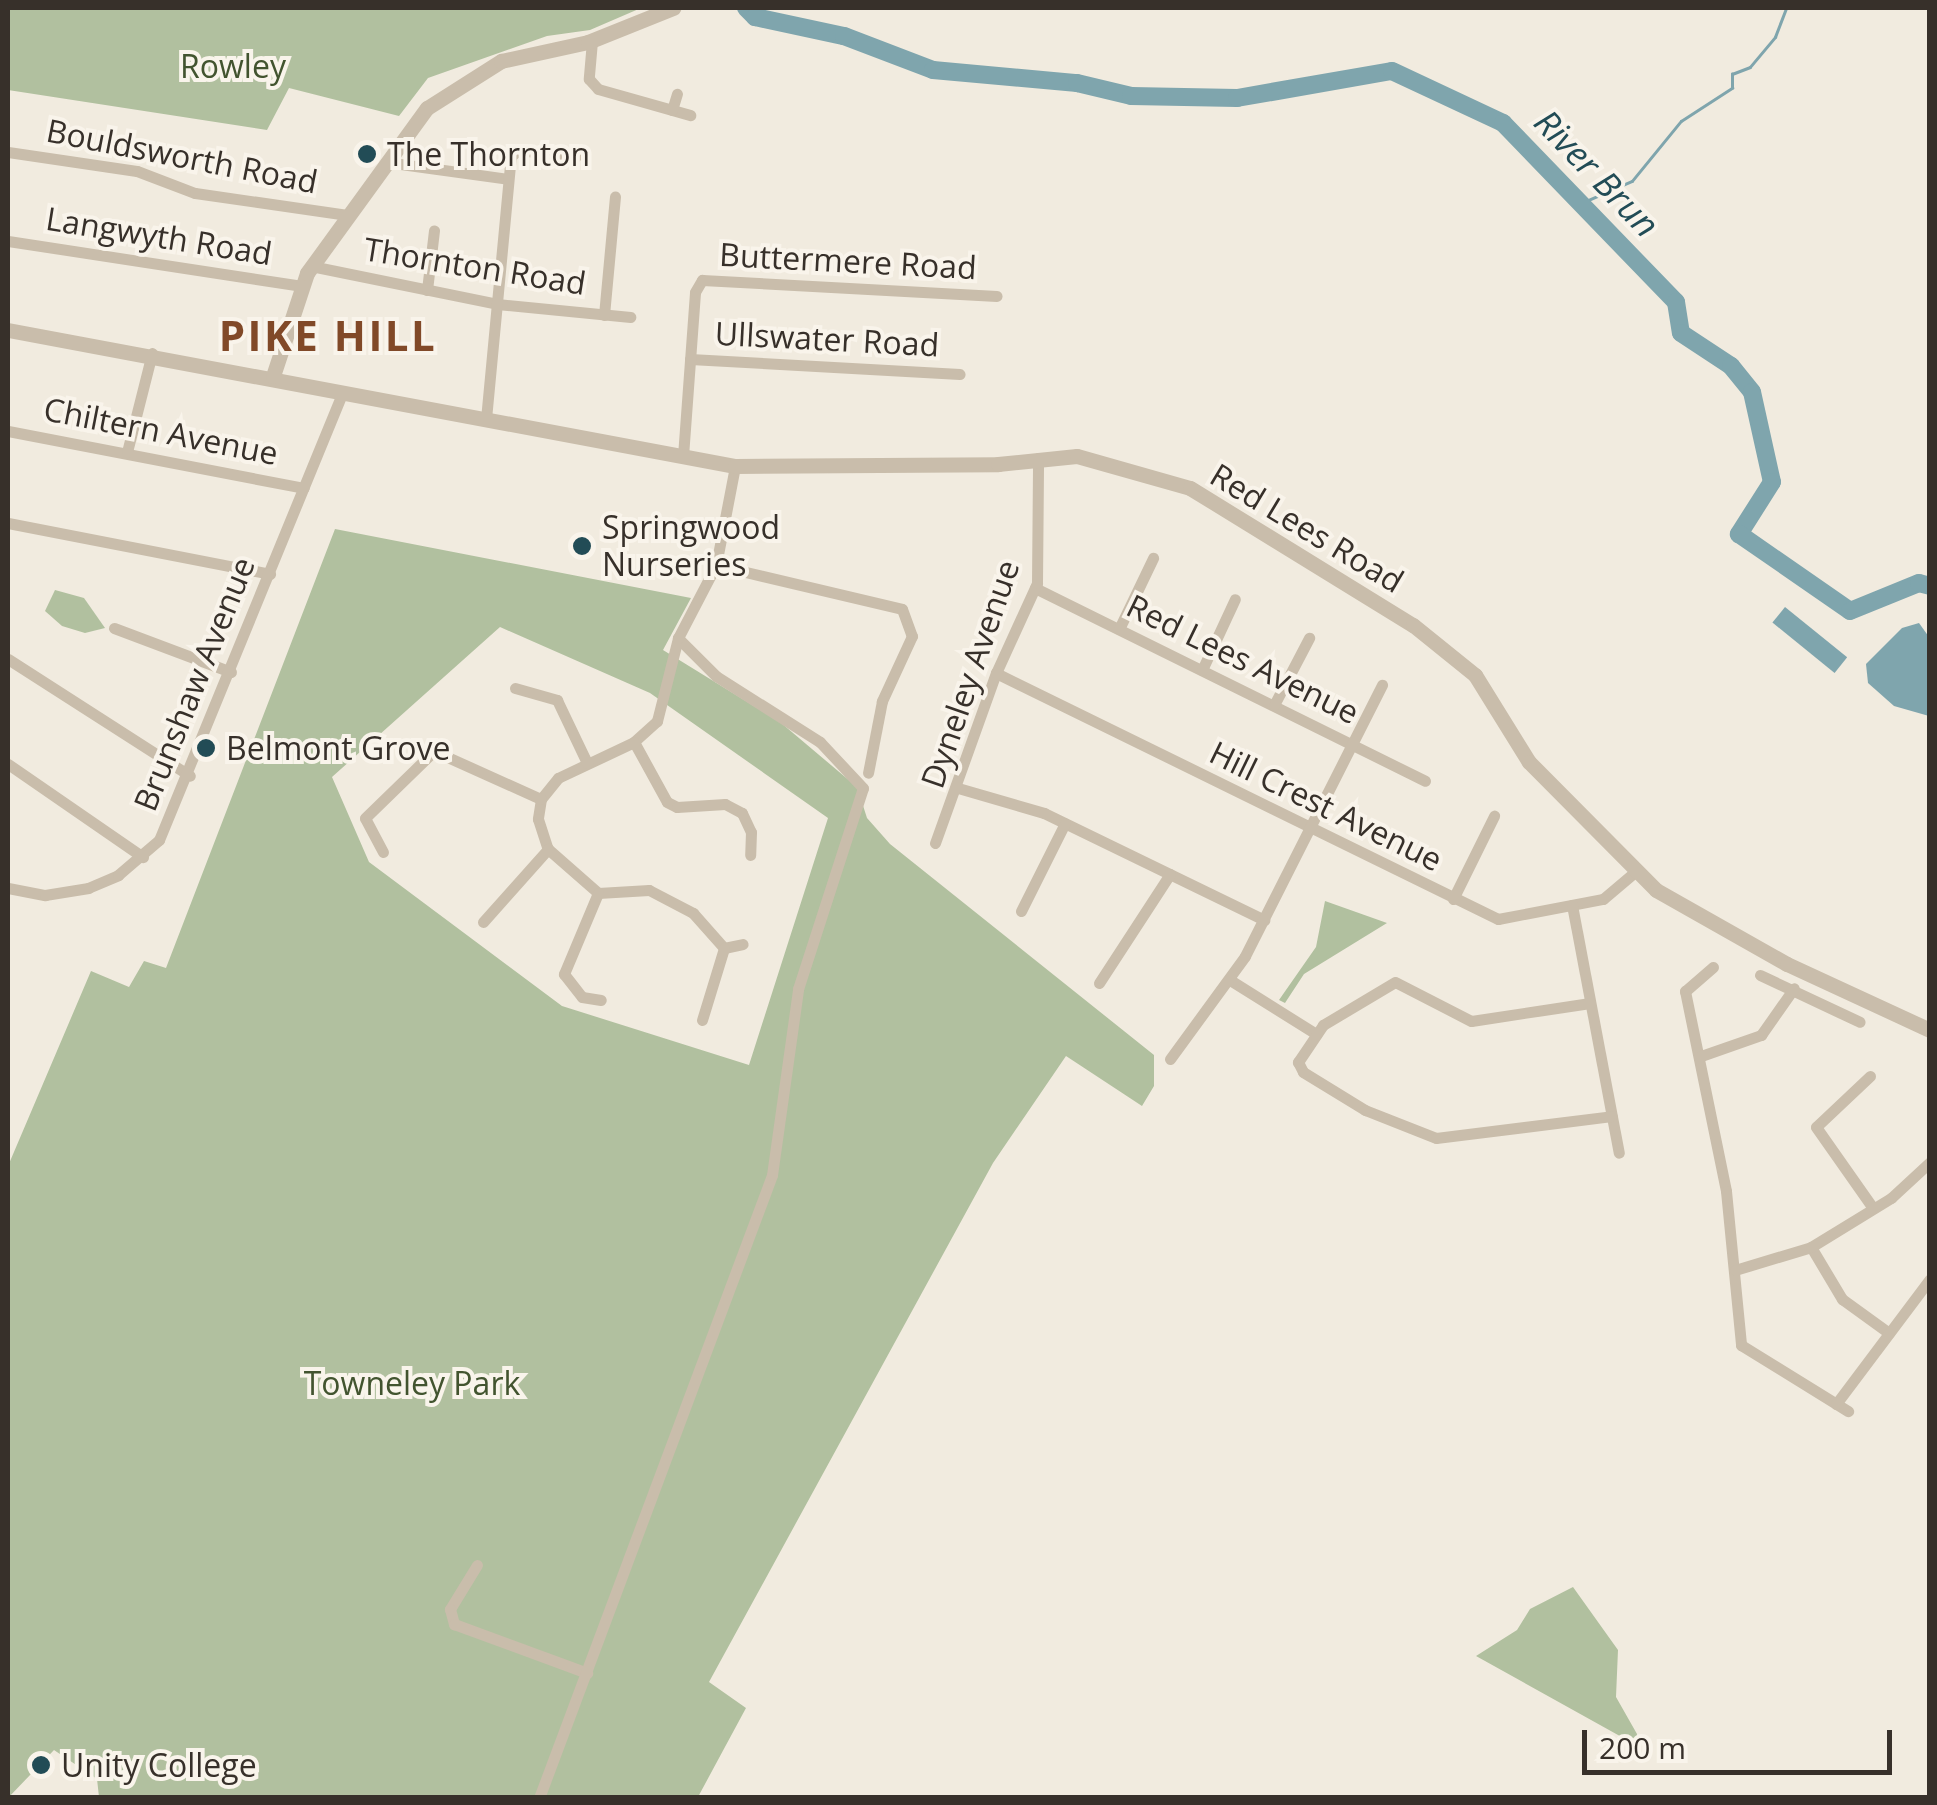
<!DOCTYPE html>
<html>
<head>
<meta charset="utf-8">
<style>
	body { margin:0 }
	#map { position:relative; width:1937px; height:1805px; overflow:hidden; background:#f1ebdf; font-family:"Open Sans",sans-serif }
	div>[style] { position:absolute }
	.green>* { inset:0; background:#b1c09f }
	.water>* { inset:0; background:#7fa5ad; transform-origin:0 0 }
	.stream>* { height:2.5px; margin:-1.25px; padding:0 1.25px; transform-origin:1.25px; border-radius:1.25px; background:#7fa5ad }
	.river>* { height:18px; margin:-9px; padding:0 9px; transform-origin:9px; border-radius:9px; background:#7fa5ad }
	.minor>* { height:11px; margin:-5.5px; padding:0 5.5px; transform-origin:5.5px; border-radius:5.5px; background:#c9bdab }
	.tertiary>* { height:15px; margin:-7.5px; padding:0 7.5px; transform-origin:7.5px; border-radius:7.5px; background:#c9bdab }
	.dots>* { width:28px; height:28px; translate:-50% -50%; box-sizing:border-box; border:5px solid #f9f4eb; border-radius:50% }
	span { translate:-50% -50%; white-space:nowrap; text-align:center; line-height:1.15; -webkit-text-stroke:8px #f9f4eb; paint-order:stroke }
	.park-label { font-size:32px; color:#42542f }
	.poi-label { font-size:32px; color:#37302a }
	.left { translate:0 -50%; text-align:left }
	.street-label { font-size:32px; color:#37302a }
	.water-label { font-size:35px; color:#224c56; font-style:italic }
	.district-label { font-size:42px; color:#814928; font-weight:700; letter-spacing:2.5px }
	.frame { position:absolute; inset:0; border:10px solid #37302a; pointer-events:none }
	.scale { position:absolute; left:1582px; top:1730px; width:310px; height:45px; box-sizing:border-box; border:5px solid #37302a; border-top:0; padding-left:12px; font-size:30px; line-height:35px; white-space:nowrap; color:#37302a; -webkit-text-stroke:8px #f9f4eb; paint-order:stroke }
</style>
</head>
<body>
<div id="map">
	<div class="green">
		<div style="clip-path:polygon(8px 8px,641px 8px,590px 30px,547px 36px,428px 78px,399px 116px,289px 88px,267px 130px,8px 90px)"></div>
		<div style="clip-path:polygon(evenodd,335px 529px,691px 598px,663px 650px,780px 722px,857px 787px,867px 818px,890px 844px,1154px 1055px,1154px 1086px,1142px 1106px,1066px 1056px,993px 1163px,709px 1682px,746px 1708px,698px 1797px,99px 1797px,97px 1779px,54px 1750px,8px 1798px,8px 1166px,91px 971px,129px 987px,144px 961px,166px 968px,335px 529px,500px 627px,650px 693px,828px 818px,749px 1065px,562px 1006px,369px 862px,332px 777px,500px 627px)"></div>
		<div style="clip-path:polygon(55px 590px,84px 598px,105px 628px,85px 633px,62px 626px,45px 611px)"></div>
		<div style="clip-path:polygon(1325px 901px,1387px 923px,1304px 974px,1285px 1003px,1279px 1000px,1316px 947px)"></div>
		<div style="clip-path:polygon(1573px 1587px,1618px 1650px,1616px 1697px,1637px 1734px,1636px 1745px,1476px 1656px,1517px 1630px,1530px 1609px)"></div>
	</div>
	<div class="water">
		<div style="left:1785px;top:607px;width:80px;height:20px;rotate:39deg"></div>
		<div style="clip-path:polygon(1919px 623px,1929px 637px,1929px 716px,1894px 706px,1868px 683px,1866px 664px,1902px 628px)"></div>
	</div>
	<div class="stream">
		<div style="left:1584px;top:202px;width:52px;rotate:-23.6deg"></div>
		<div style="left:1632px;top:181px;width:77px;rotate:-50.8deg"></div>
		<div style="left:1681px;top:121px;width:61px;rotate:-32.9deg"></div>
		<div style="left:1732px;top:88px;width:14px;rotate:-90deg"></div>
		<div style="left:1732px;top:74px;width:19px;rotate:-21deg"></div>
		<div style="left:1750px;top:67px;width:39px;rotate:-50deg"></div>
		<div style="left:1775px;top:37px;width:31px;rotate:-69deg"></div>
	</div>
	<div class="river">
		<div style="left:746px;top:8px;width:13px;rotate:45deg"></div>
		<div style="left:755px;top:17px;width:91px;rotate:12.1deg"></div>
		<div style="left:844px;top:36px;width:95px;rotate:20.9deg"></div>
		<div style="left:933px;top:70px;width:145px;rotate:5.2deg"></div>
		<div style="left:1077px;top:83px;width:56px;rotate:13.5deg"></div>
		<div style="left:1131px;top:96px;width:106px;rotate:1.1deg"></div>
		<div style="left:1237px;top:98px;width:157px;rotate:-9.9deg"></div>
		<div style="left:1392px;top:71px;width:123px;rotate:25.1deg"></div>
		<div style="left:1503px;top:123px;width:249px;rotate:46deg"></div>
		<div style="left:1676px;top:302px;width:31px;rotate:81deg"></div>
		<div style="left:1681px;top:333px;width:60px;rotate:33.4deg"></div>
		<div style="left:1731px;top:366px;width:33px;rotate:51deg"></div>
		<div style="left:1752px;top:392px;width:92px;rotate:77.5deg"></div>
		<div style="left:1772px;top:482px;width:62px;rotate:122.4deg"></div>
		<div style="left:1739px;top:534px;width:135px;rotate:34.7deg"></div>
		<div style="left:1850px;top:611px;width:74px;rotate:-22.1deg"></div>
		<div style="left:1919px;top:583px;width:11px;rotate:15deg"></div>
	</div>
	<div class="minor">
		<div style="left:592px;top:41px;width:38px;rotate:95deg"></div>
		<div style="left:589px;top:79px;width:13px;rotate:48deg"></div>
		<div style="left:598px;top:89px;width:96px;rotate:15.8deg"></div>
		<div style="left:672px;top:110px;width:17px;rotate:-73deg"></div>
		<div style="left:8px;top:152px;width:130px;rotate:8.4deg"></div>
		<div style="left:137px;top:171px;width:62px;rotate:20.8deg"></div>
		<div style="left:195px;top:193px;width:154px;rotate:8.2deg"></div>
		<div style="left:386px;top:162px;width:123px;rotate:7.9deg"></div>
		<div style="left:8px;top:241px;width:296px;rotate:8.7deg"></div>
		<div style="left:311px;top:266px;width:190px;rotate:11.5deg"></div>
		<div style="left:497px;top:304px;width:134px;rotate:5.6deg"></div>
		<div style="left:427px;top:290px;width:60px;rotate:-83.3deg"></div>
		<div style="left:604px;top:315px;width:119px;rotate:-84.7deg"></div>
		<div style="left:690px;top:359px;width:270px;rotate:3.2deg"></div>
		<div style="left:486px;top:419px;width:264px;rotate:-84.6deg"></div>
		<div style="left:511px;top:156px;width:10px;rotate:-37deg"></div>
		<div style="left:519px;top:150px;width:57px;rotate:7deg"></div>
		<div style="left:8px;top:431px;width:301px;rotate:10.9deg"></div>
		<div style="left:127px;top:452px;width:102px;rotate:-75.8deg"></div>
		<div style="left:683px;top:456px;width:164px;rotate:-85.8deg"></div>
		<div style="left:695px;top:292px;width:14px;rotate:-60deg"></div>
		<div style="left:702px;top:280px;width:295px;rotate:3.1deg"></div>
		<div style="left:8px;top:523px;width:267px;rotate:11deg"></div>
		<div style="left:716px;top:565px;width:191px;rotate:13.3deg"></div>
		<div style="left:902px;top:609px;width:29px;rotate:70deg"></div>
		<div style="left:912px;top:636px;width:72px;rotate:114.8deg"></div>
		<div style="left:882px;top:701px;width:73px;rotate:101deg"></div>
		<div style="left:1035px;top:588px;width:435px;rotate:26.3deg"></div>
		<div style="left:114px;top:628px;width:125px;rotate:20.6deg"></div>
		<div style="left:1119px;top:629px;width:79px;rotate:-64.4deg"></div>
		<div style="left:678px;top:638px;width:86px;rotate:104.2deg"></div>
		<div style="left:657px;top:721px;width:31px;rotate:138deg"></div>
		<div style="left:634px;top:742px;width:84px;rotate:154.7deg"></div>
		<div style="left:558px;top:778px;width:27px;rotate:129deg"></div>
		<div style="left:541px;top:799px;width:20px;rotate:99deg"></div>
		<div style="left:538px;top:819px;width:32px;rotate:72deg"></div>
		<div style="left:548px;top:849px;width:67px;rotate:41.3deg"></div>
		<div style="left:598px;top:893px;width:51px;rotate:-3.4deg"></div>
		<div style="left:649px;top:890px;width:50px;rotate:27.6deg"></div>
		<div style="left:693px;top:913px;width:47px;rotate:48.5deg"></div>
		<div style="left:8px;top:659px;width:216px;rotate:32.7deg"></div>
		<div style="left:1202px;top:670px;width:78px;rotate:-65.1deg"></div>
		<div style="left:996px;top:673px;width:559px;rotate:26.11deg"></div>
		<div style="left:1498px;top:919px;width:107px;rotate:-10.8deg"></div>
		<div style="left:1603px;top:899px;width:43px;rotate:-40.3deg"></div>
		<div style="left:515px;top:688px;width:44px;rotate:15.9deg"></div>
		<div style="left:557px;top:700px;width:70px;rotate:64.5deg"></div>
		<div style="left:1274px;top:705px;width:76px;rotate:-62.4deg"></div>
		<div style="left:634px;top:742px;width:68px;rotate:61.2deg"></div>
		<div style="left:667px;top:802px;width:11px;rotate:27deg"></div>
		<div style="left:677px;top:807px;width:48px;rotate:-3.6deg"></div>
		<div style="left:725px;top:804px;width:19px;rotate:28deg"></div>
		<div style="left:742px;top:813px;width:21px;rotate:65deg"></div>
		<div style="left:751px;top:832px;width:23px;rotate:92deg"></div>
		<div style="left:8px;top:764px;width:164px;rotate:34.6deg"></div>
		<div style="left:958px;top:788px;width:90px;rotate:16.2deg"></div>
		<div style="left:1044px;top:813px;width:245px;rotate:25.9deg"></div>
		<div style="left:935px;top:843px;width:181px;rotate:-70.3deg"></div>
		<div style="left:996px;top:673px;width:99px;rotate:-65.5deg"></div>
		<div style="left:1037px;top:583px;width:125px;rotate:-89.5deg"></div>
		<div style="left:383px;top:852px;width:38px;rotate:-118deg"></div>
		<div style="left:365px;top:818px;width:96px;rotate:-44.2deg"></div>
		<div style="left:434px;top:751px;width:117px;rotate:24.2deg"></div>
		<div style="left:8px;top:888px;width:38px;rotate:11deg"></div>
		<div style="left:45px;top:895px;width:44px;rotate:-9.2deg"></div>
		<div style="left:88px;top:888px;width:33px;rotate:-23deg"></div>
		<div style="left:118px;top:875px;width:54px;rotate:-40.5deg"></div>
		<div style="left:159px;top:840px;width:483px;rotate:-67.7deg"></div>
		<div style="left:598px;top:893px;width:88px;rotate:112.8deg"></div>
		<div style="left:564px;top:974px;width:29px;rotate:52deg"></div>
		<div style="left:582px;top:997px;width:19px;rotate:9deg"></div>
		<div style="left:1453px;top:899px;width:93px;rotate:-63.7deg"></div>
		<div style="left:1572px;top:905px;width:252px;rotate:79.3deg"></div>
		<div style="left:1021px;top:911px;width:98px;rotate:-63.4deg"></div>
		<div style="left:483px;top:922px;width:98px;rotate:-48.3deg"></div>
		<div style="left:724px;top:948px;width:19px;rotate:-12deg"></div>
		<div style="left:1713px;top:967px;width:37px;rotate:139deg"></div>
		<div style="left:1685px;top:991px;width:204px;rotate:78.4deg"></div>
		<div style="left:1726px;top:1191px;width:155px;rotate:84.4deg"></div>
		<div style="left:1741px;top:1345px;width:126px;rotate:31.7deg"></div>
		<div style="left:1760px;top:975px;width:110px;rotate:25.2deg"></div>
		<div style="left:1230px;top:980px;width:102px;rotate:32.1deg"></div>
		<div style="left:1099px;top:983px;width:130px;rotate:-56.9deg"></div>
		<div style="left:1590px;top:1003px;width:120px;rotate:171.4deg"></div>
		<div style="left:1471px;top:1021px;width:85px;rotate:-152.8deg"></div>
		<div style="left:1395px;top:982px;width:84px;rotate:149.2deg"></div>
		<div style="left:1323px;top:1025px;width:45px;rotate:124deg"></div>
		<div style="left:1298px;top:1062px;width:11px;rotate:63deg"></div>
		<div style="left:1303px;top:1072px;width:73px;rotate:31.5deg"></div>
		<div style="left:1365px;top:1110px;width:76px;rotate:21.5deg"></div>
		<div style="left:1436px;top:1138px;width:177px;rotate:-7.1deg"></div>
		<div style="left:702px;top:1020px;width:75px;rotate:-73deg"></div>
		<div style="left:1701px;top:1056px;width:64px;rotate:-19.3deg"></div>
		<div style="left:1761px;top:1035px;width:57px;rotate:-54.9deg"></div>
		<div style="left:1170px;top:1059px;width:127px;rotate:-53.9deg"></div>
		<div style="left:1245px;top:956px;width:304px;rotate:-63.2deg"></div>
		<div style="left:1870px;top:1076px;width:74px;rotate:136.6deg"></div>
		<div style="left:1816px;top:1127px;width:99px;rotate:54.9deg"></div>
		<div style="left:1811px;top:1247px;width:61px;rotate:59.2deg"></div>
		<div style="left:1842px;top:1299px;width:58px;rotate:35.9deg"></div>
		<div style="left:1735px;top:1270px;width:79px;rotate:-16.8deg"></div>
		<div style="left:1811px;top:1247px;width:94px;rotate:-31.5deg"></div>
		<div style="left:1891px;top:1198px;width:53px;rotate:-42.7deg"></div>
		<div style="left:1836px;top:1404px;width:156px;rotate:-53.1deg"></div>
		<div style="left:477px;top:1565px;width:52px;rotate:121.5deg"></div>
		<div style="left:450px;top:1609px;width:16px;rotate:75deg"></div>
		<div style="left:454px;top:1624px;width:142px;rotate:20.2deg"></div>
		<div style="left:539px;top:1798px;width:665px;rotate:-69.49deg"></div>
		<div style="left:772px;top:1175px;width:188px;rotate:-82deg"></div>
		<div style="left:798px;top:989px;width:211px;rotate:-72.1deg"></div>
		<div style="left:863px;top:788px;width:63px;rotate:-133.1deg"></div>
		<div style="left:820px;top:742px;width:123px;rotate:-147.6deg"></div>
		<div style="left:716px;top:676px;width:54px;rotate:-135deg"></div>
		<div style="left:678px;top:638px;width:82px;rotate:-62.5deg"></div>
		<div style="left:716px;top:565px;width:101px;rotate:-79.1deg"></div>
	</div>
	<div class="tertiary">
		<div style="left:8px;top:330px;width:740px;rotate:10.6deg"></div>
		<div style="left:735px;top:466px;width:263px;rotate:-0.4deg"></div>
		<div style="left:998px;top:464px;width:79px;rotate:-5.8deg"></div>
		<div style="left:1077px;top:456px;width:117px;rotate:15.8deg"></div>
		<div style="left:1190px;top:488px;width:262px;rotate:31.6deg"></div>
		<div style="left:1413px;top:625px;width:80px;rotate:38.9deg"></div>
		<div style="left:1475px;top:675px;width:102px;rotate:58.2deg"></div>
		<div style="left:1529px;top:762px;width:180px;rotate:45.2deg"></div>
		<div style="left:1656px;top:890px;width:150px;rotate:29.5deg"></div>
		<div style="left:1787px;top:964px;width:157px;rotate:24.8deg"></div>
		<div style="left:273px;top:376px;width:108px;rotate:-71.7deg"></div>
		<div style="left:307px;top:273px;width:204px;rotate:-54deg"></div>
		<div style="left:427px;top:108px;width:88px;rotate:-32.4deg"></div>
		<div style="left:501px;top:61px;width:89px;rotate:-12.3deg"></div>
		<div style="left:588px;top:42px;width:92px;rotate:-21.8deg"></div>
	</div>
	<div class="dots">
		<div style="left:367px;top:154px;background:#224c56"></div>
		<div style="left:582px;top:546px;background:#224c56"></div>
		<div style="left:206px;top:748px;background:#224c56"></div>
		<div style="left:41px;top:1765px;background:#224c56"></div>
	</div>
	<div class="park-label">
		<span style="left:233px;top:66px">Rowley</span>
		<span style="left:412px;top:1383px">Towneley Park</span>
	</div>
	<div class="poi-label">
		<span class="left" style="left:387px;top:154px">The Thornton</span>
		<span class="left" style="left:602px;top:546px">Springwood<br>Nurseries</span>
		<span class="left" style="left:226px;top:748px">Belmont Grove</span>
		<span class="left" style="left:61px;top:1765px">Unity College</span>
	</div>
	<div class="street-label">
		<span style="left:182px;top:156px;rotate:11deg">Bouldsworth Road</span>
		<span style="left:159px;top:236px;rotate:9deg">Langwyth Road</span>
		<span style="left:848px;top:261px;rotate:3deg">Buttermere Road</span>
		<span style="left:475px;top:266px;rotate:9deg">Thornton Road</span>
		<span style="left:827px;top:339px;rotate:3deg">Ullswater Road</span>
		<span style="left:161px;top:431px;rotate:11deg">Chiltern Avenue</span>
		<span style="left:1307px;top:528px;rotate:31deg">Red Lees Road</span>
		<span style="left:1243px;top:659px;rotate:26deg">Red Lees Avenue</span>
		<span style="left:970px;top:674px;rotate:-71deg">Dyneley Avenue</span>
		<span style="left:194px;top:684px;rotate:-68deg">Brunshaw Avenue</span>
		<span style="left:1326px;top:806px;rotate:26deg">Hill Crest Avenue</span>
	</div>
	<div class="water-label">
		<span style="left:1597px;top:173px;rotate:46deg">River Brun</span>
	</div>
	<div class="district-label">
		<span style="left:328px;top:335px">PIKE HILL</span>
	</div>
	<div class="frame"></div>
	<div class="scale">200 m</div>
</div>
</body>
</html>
